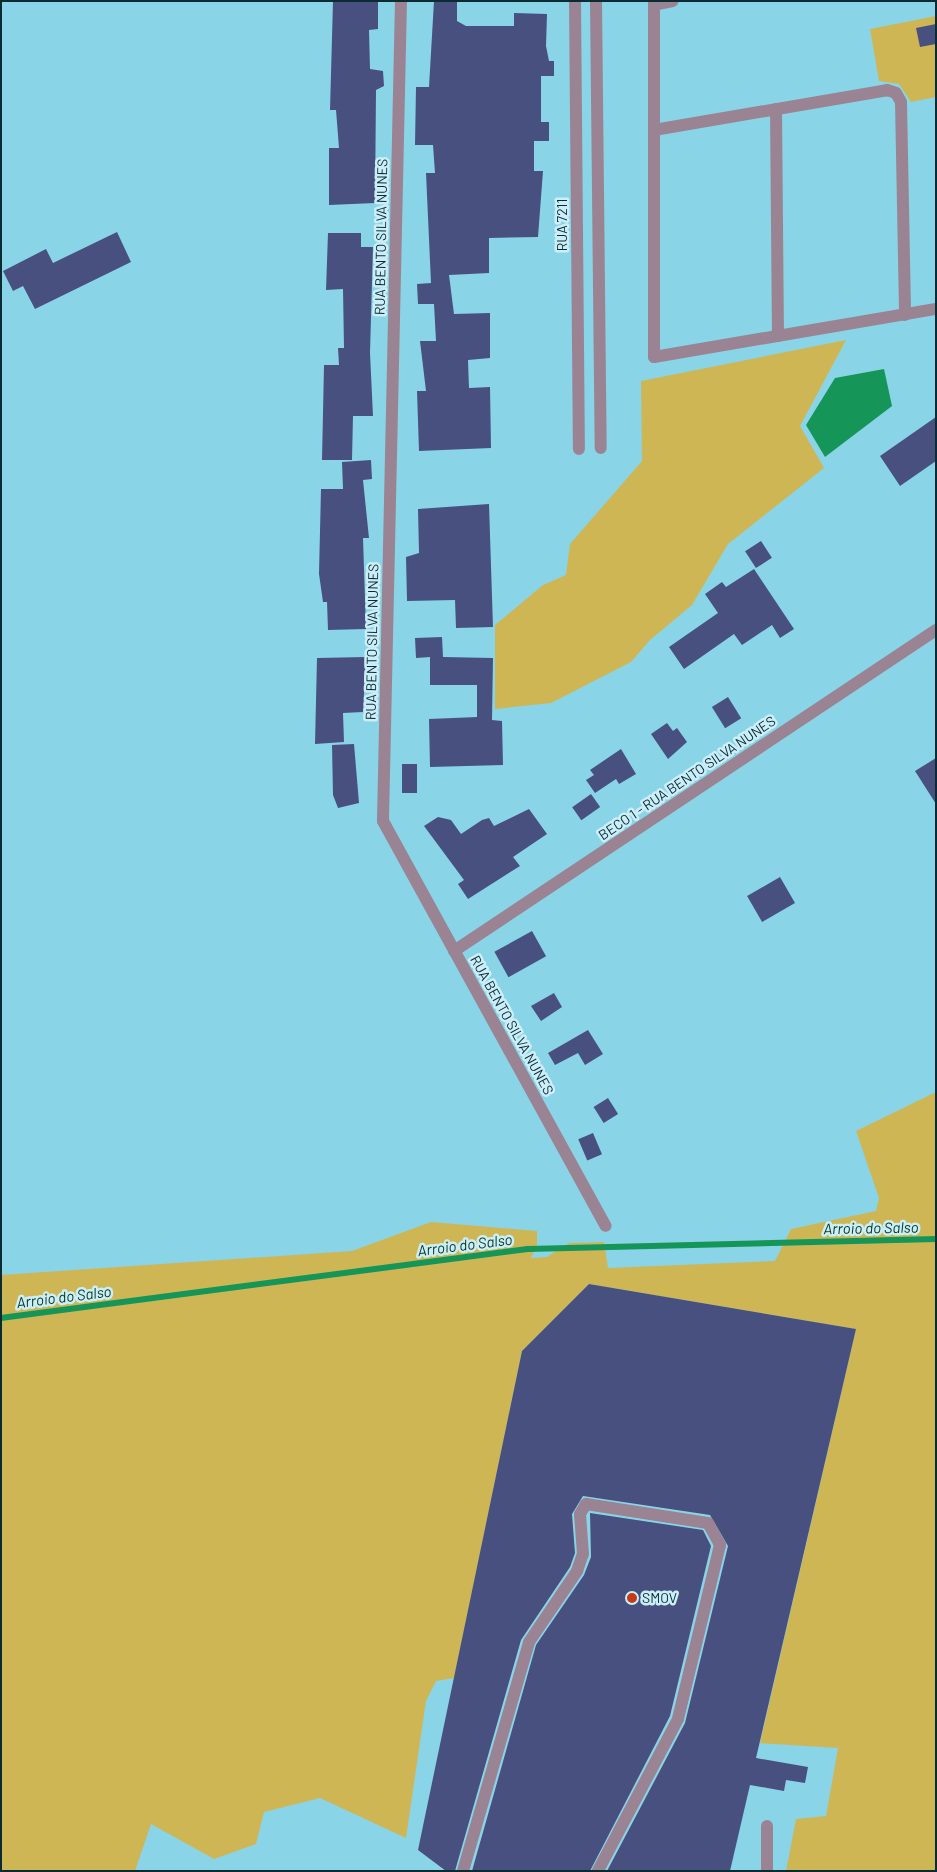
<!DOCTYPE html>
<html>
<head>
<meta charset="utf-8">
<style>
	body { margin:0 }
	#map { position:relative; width:937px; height:1872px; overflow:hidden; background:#8ad4e7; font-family:Barlow,sans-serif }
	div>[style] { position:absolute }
	.green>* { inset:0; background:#ceb655 }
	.water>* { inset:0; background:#159558 }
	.stream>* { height:5.5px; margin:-2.75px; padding:0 2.75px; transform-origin:2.75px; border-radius:2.75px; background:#159558 }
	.building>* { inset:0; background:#48507f; transform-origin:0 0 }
	.minor>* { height:12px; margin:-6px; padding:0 6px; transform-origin:6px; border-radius:6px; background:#9a8494 }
	.dots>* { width:14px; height:14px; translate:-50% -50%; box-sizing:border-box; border:2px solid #cbeef8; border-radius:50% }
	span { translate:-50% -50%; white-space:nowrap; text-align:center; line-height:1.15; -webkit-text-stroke:5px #cbeef8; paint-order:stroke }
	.street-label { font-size:14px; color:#0b2b33 }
	.poi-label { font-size:14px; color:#0b2b33 }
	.left { translate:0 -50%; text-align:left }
	.water-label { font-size:15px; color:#08381f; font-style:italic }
	.frame { position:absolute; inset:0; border:2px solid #0b2b33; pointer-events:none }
</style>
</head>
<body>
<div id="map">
	<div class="green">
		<div style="clip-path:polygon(936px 16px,936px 97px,911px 102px,899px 84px,879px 81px,870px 29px)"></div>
		<div style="clip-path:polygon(846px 340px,800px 426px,824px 468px,728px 544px,692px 605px,650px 640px,631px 662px,551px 703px,495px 709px,495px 625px,543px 585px,566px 575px,570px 544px,642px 461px,641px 381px)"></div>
		<div style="clip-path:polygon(936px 1092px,936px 1871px,786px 1871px,796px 1819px,826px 1816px,838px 1748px,760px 1743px,856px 1329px,589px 1284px,522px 1351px,454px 1678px,436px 1681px,426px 1701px,406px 1838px,320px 1798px,264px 1812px,256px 1844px,214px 1859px,151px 1824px,135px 1871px,1px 1871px,1px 1275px,352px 1251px,431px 1222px,537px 1231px,537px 1245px,531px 1258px,547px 1257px,569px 1243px,604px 1242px,608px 1268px,775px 1261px,791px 1229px,876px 1211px,879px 1198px,856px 1131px)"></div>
	</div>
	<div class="water">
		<div style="clip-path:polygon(884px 369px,892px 406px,825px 457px,806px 425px,835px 378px)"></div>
	</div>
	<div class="stream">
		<div style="left:1px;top:1318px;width:531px;rotate:-7.46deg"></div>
		<div style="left:528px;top:1249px;width:408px;rotate:-1.4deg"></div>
	</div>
	<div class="building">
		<div style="clip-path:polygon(333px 1px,378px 1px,378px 29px,369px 30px,370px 69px,383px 71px,384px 86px,376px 90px,375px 203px,329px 205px,329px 148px,339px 148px,336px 110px,330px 110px)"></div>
		<div style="clip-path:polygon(434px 1px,457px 1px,457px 21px,466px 26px,514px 26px,514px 13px,547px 14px,546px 46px,549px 61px,554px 61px,554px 76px,541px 76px,541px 122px,549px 122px,549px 141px,534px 141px,534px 171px,543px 171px,538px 237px,489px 238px,489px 273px,449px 275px,454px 314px,490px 313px,490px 358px,468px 360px,469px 388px,490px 387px,491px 448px,419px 451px,417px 391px,426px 391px,420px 341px,436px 341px,434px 304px,418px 304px,417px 284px,431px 283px,426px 173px,435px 173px,433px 145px,415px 145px,416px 87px,429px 87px)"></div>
		<div style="clip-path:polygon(936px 24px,936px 44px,920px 47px,916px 28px)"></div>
		<div style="clip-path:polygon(117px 232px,131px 262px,35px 309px,23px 286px,13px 291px,3px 271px,46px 249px,53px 263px)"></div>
		<div style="clip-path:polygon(328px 233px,361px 233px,361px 247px,373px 247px,370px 353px,373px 416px,353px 416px,352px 460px,322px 460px,324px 365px,339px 365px,338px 348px,344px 348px,343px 289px,326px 290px)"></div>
		<div style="clip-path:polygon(936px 417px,936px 461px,900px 486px,880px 456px)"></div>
		<div style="clip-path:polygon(371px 460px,372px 479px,363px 480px,369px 538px,363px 538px,366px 629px,328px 630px,327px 602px,323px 602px,319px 574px,321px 489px,343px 489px,342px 462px)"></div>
		<div style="clip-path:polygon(489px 504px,493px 627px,456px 628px,455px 600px,407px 601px,406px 557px,419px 553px,418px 509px)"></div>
		<div style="left:761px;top:541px;width:20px;height:19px;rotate:57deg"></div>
		<div style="clip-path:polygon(754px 569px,794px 629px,780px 638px,772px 625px,742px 645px,734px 634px,684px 669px,669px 647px,718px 613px,705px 594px,722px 582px,726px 587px)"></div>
		<div style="clip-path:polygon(442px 637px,443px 657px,493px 658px,492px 720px,502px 721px,503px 765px,430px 767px,429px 719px,477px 717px,477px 685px,430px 685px,430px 657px,416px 658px,415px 638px)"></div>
		<div style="clip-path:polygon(366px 657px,363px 712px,343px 713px,344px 742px,315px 744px,317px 658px)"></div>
		<div style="left:728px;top:697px;width:25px;height:19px;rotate:58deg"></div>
		<div style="clip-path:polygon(667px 723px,673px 731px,677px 728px,687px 742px,668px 759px,651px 734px)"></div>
		<div style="clip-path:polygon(354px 744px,359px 803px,338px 808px,333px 795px,332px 745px)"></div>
		<div style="clip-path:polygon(621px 749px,636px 774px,619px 784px,616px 779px,595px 793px,586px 780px,594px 775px,590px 770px)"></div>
		<div style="clip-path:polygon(936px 758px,936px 804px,915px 771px)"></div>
		<div style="left:402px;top:764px;width:15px;height:29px"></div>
		<div style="left:591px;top:794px;width:16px;height:23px;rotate:55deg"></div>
		<div style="clip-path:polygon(529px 809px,547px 834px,513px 857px,520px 866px,468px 899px,458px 884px,464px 880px,424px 826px,438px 817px,451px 820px,461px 834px,482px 820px,489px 818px,494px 826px)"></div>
		<div style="left:780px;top:877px;width:30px;height:38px;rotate:60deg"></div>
		<div style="left:532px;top:931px;width:29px;height:43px;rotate:61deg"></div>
		<div style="clip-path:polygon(554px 993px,562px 1007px,541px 1021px,531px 1006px)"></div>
		<div style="clip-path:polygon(588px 1030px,603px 1054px,585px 1065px,578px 1053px,555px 1065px,548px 1053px)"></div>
		<div style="left:608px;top:1098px;width:19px;height:17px;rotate:58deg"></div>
		<div style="left:593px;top:1133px;width:23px;height:16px;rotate:67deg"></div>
		<div style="clip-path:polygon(589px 1284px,856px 1329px,756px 1758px,808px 1767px,805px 1783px,786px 1780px,784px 1791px,750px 1785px,730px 1871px,607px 1871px,685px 1723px,728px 1546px,710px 1515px,583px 1496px,572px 1514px,575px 1553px,570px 1567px,521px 1640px,455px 1871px,446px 1871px,418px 1850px,522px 1351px)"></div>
		<div style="clip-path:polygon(590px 1513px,703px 1530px,711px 1546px,670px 1716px,590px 1871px,472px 1871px,536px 1645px,584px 1575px,591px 1557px)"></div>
	</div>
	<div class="minor">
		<div style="left:401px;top:1px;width:820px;rotate:91.26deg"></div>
		<div style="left:383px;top:821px;width:462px;rotate:61.2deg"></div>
		<div style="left:575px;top:1px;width:448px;rotate:89.5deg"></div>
		<div style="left:596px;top:1px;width:447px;rotate:89.4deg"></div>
		<div style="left:654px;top:1px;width:356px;rotate:90deg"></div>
		<div style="left:654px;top:357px;width:286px;rotate:-9.7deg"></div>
		<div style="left:654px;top:5px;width:19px;rotate:-12deg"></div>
		<div style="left:776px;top:109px;width:227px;rotate:89.5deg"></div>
		<div style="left:654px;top:130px;width:236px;rotate:-9.7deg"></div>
		<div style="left:887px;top:90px;width:9px;rotate:18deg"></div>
		<div style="left:896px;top:93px;width:10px;rotate:61deg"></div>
		<div style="left:901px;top:102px;width:213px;rotate:88.9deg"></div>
		<div style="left:454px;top:951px;width:579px;rotate:-33.66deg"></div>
		<div style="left:463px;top:1871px;width:238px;rotate:-73.9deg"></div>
		<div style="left:529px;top:1642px;width:86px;rotate:-55.9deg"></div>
		<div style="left:577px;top:1571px;width:18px;rotate:-71deg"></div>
		<div style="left:583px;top:1554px;width:40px;rotate:-94.3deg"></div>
		<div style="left:580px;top:1514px;width:12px;rotate:-59deg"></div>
		<div style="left:586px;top:1504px;width:123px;rotate:8.9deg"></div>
		<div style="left:708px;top:1523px;width:25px;rotate:61deg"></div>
		<div style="left:720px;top:1545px;width:179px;rotate:103.6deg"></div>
		<div style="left:678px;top:1719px;width:172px;rotate:117.8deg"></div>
		<div style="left:767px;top:1871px;width:45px;rotate:-90deg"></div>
	</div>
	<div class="dots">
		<div style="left:632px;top:1598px;background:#c43b14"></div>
	</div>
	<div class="street-label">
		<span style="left:562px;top:225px;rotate:-90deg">RUA 7211</span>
		<span style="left:381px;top:237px;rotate:-89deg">RUA BENTO SILVA NUNES</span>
		<span style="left:372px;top:642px;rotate:-89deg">RUA BENTO SILVA NUNES</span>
		<span style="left:687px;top:778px;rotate:-34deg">BECO 1 - RUA BENTO SILVA NUNES</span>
		<span style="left:512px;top:1025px;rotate:61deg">RUA BENTO SILVA NUNES</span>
	</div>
	<div class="poi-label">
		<span class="left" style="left:642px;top:1598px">SMOV</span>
	</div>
	<div class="water-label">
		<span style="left:871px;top:1228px;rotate:-1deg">Arroio do Salso</span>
		<span style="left:465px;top:1245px;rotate:-7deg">Arroio do Salso</span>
		<span style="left:64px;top:1297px;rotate:-7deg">Arroio do Salso</span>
	</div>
	<div class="frame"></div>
</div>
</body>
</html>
